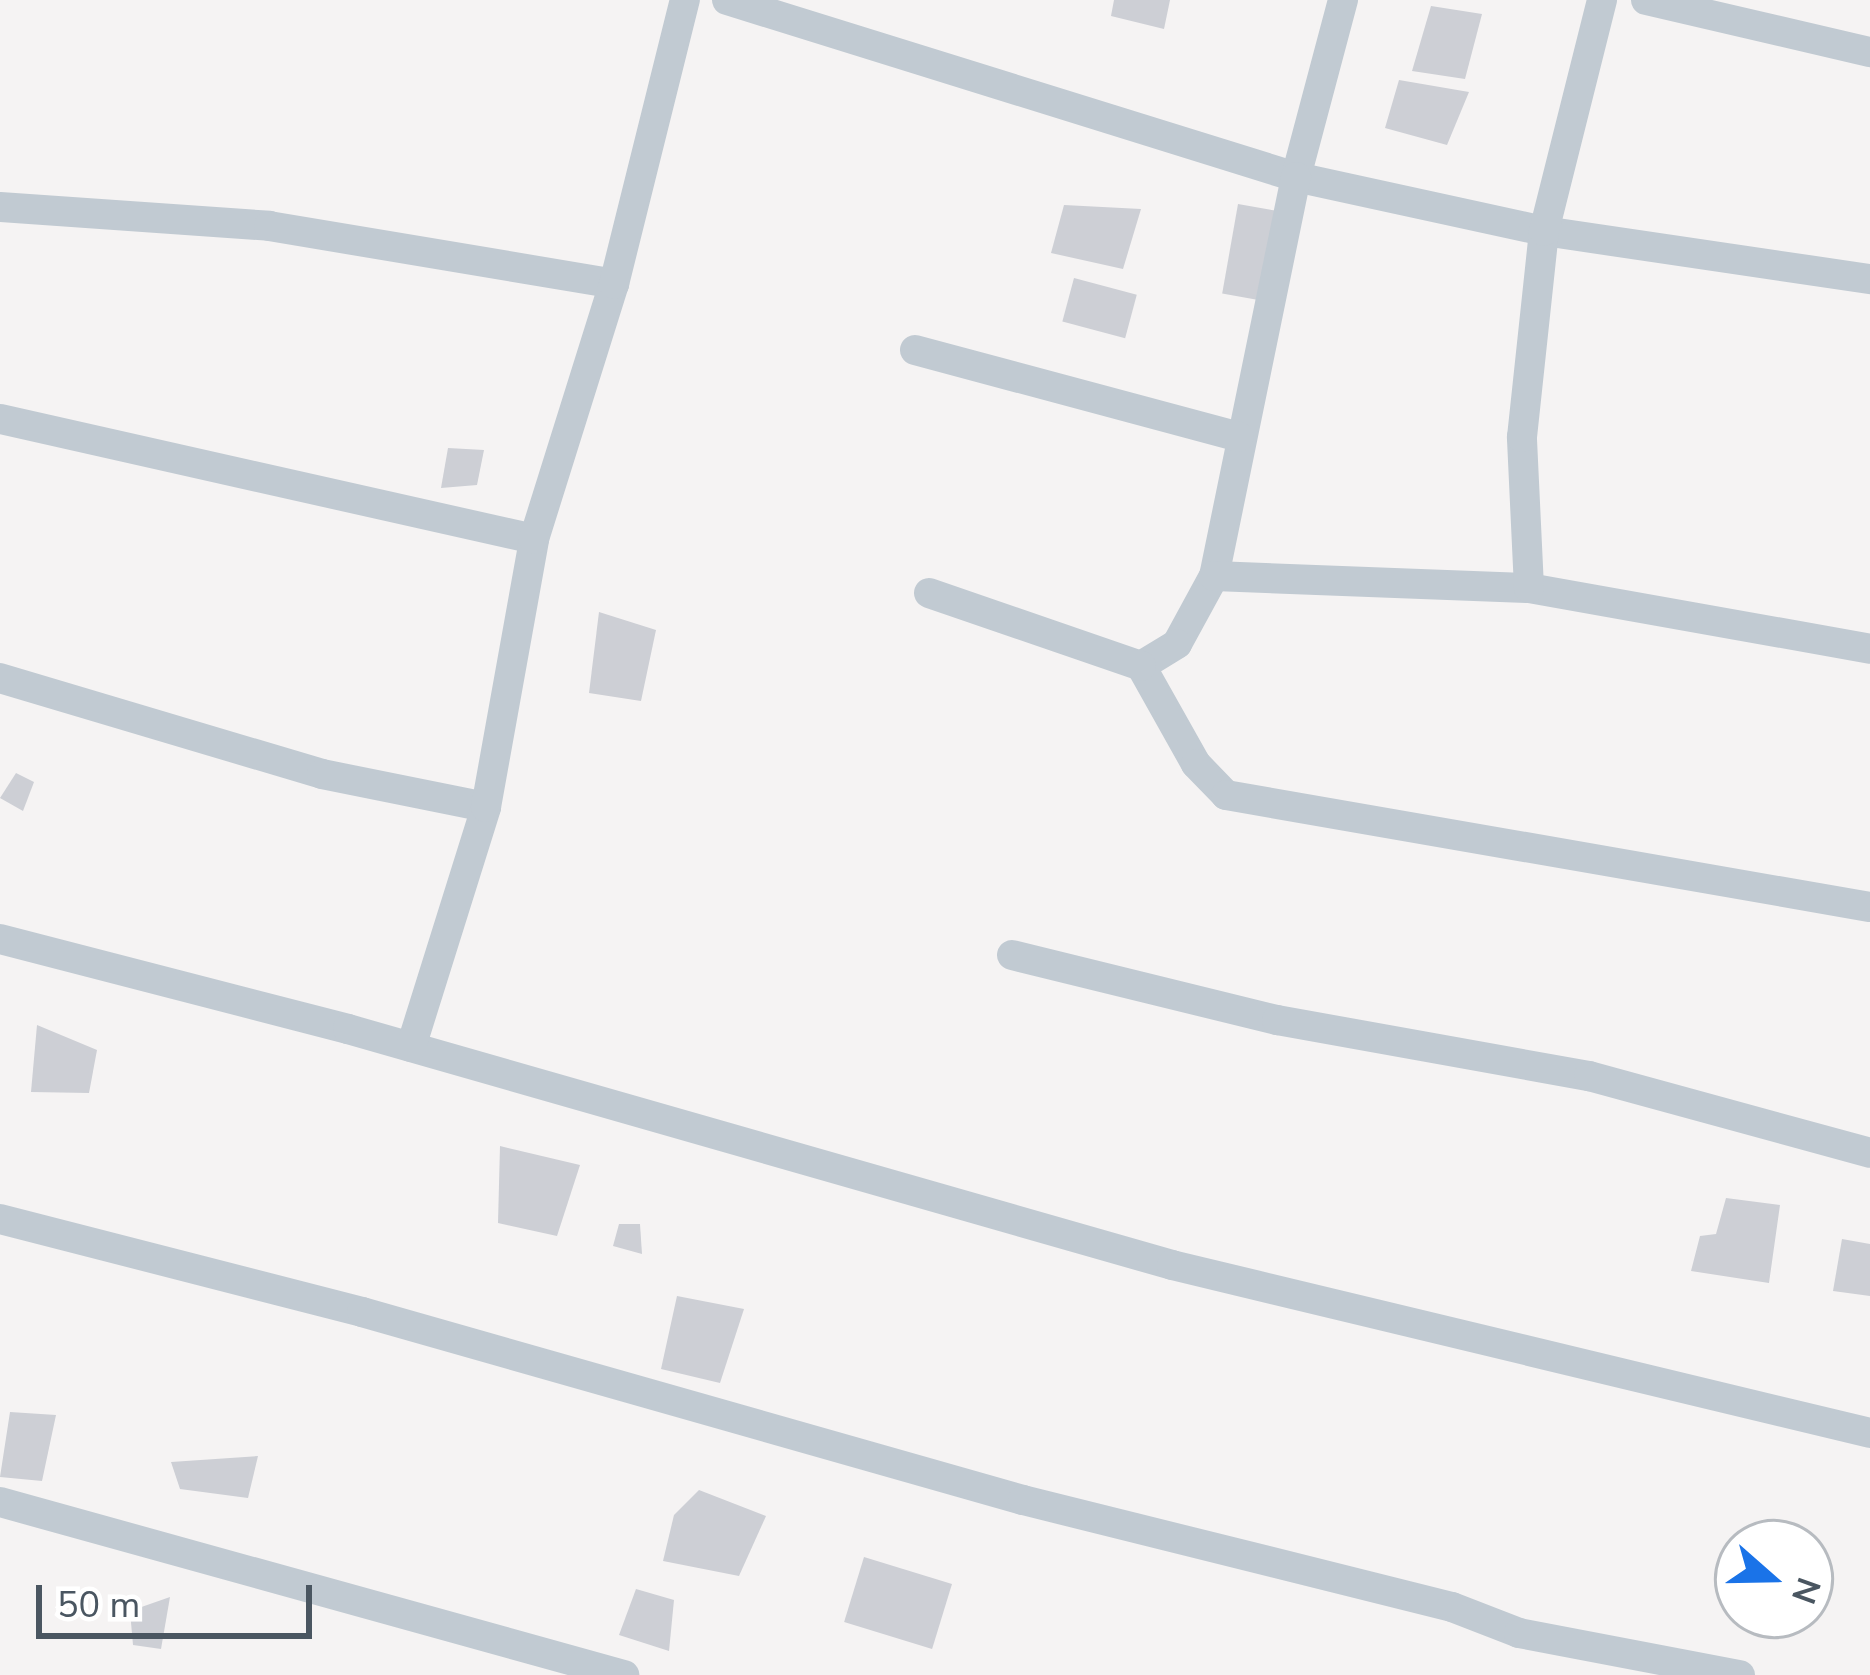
<!DOCTYPE html>
<html>
<head>
<meta charset="utf-8">
<style>
	body { margin:0 }
	#map { position:relative; width:1870px; height:1675px; overflow:hidden; background:#f5f3f3; font-family:"Nunito Sans",sans-serif }
	div>[style] { position:absolute }
	.building>* { inset:0; background:#cdcfd5; transform-origin:0 0 }
	.street>* { height:30px; margin:-15px; padding:0 15px; transform-origin:15px; border-radius:15px; background:#c1cad2 }
	span { translate:-50% -50%; white-space:nowrap; text-align:center; line-height:1.15; -webkit-text-stroke:10px #fff; paint-order:stroke }
	.north { position:absolute; left:1714px; top:1519px; width:120px; height:120px; box-sizing:border-box; background:#fff; border:3px solid #b7bbc0; border-radius:50%; rotate:110deg; font-size:33px; font-weight:700; line-height:48px; text-align:center; color:#4a5661 }
	.north::after { content:''; display:block; margin:auto; width:42px; height:54px; background:#1a73e8; clip-path:polygon(50% 0,100% 100%,50% 72%,0 100%) }
	.scale { position:absolute; left:36px; top:1585px; width:276px; height:54px; box-sizing:border-box; border:6px solid #4a5661; border-top:0; padding-left:15px; font-size:36px; line-height:42px; white-space:nowrap; color:#4a5661; -webkit-text-stroke:9px #fff; paint-order:stroke }
</style>
</head>
<body>
<div id="map">
	<div class="building">
		<div style="clip-path:polygon(1114px 0,1170px 0,1164px 29px,1111px 16px)"></div>
		<div style="clip-path:polygon(1431px 6px,1482px 14px,1465px 79px,1412px 71px)"></div>
		<div style="clip-path:polygon(1399px 80px,1469px 92px,1447px 145px,1385px 128px)"></div>
		<div style="left:1238px;top:204px;width:41px;height:91px;rotate:10deg"></div>
		<div style="clip-path:polygon(1064px 205px,1141px 209px,1123px 269px,1051px 253px)"></div>
		<div style="left:1074px;top:278px;width:65px;height:45px;rotate:15deg"></div>
		<div style="clip-path:polygon(448px 448px,484px 450px,477px 485px,441px 488px)"></div>
		<div style="clip-path:polygon(599px 612px,656px 630px,641px 701px,589px 693px)"></div>
		<div style="clip-path:polygon(16px 773px,34px 782px,23px 811px,0 798px)"></div>
		<div style="clip-path:polygon(37px 1025px,97px 1050px,89px 1093px,31px 1092px)"></div>
		<div style="clip-path:polygon(500px 1146px,580px 1165px,557px 1236px,498px 1223px)"></div>
		<div style="clip-path:polygon(1726px 1198px,1780px 1205px,1769px 1283px,1691px 1271px,1700px 1236px,1716px 1234px)"></div>
		<div style="clip-path:polygon(619px 1224px,640px 1224px,642px 1254px,613px 1246px)"></div>
		<div style="clip-path:polygon(1842px 1239px,1870px 1244px,1870px 1296px,1833px 1291px)"></div>
		<div style="clip-path:polygon(677px 1296px,744px 1309px,720px 1383px,661px 1369px)"></div>
		<div style="clip-path:polygon(10px 1412px,56px 1415px,42px 1481px,0 1477px)"></div>
		<div style="clip-path:polygon(258px 1456px,248px 1498px,180px 1489px,171px 1462px)"></div>
		<div style="clip-path:polygon(699px 1490px,766px 1516px,739px 1576px,663px 1561px,674px 1515px)"></div>
		<div style="left:864px;top:1557px;width:92px;height:68px;rotate:17deg"></div>
		<div style="clip-path:polygon(636px 1589px,674px 1600px,669px 1651px,619px 1635px)"></div>
		<div style="clip-path:polygon(170px 1597px,161px 1649px,133px 1645px,130px 1611px)"></div>
	</div>
	<div class="street">
		<div style="left:727px;top:0;width:596px;rotate:17.28deg"></div>
		<div style="left:1296px;top:177px;width:254px;rotate:12.3deg"></div>
		<div style="left:1544px;top:231px;width:330px;rotate:8.4deg"></div>
		<div style="left:1343px;top:0;width:183px;rotate:104.9deg"></div>
		<div style="left:1296px;top:177px;width:407px;rotate:101.6deg"></div>
		<div style="left:1214px;top:576px;width:77px;rotate:118.6deg"></div>
		<div style="left:1177px;top:644px;width:42px;rotate:148.6deg"></div>
		<div style="left:1141px;top:666px;width:112px;rotate:60.7deg"></div>
		<div style="left:1196px;top:764px;width:43px;rotate:45.9deg"></div>
		<div style="left:1226px;top:795px;width:654px;rotate:9.87deg"></div>
		<div style="left:1646px;top:0;width:230px;rotate:13.1deg"></div>
		<div style="left:0;top:207px;width:270px;rotate:4deg"></div>
		<div style="left:269px;top:226px;width:350px;rotate:9.5deg"></div>
		<div style="left:915px;top:350px;width:335px;rotate:15deg"></div>
		<div style="left:0;top:419px;width:547px;rotate:12.67deg"></div>
		<div style="left:1214px;top:576px;width:315px;rotate:2.2deg"></div>
		<div style="left:1529px;top:588px;width:346px;rotate:10.1deg"></div>
		<div style="left:1529px;top:588px;width:151px;rotate:-92.7deg"></div>
		<div style="left:1522px;top:437px;width:207px;rotate:-83.9deg"></div>
		<div style="left:1544px;top:231px;width:238px;rotate:-75.9deg"></div>
		<div style="left:929px;top:593px;width:224px;rotate:19deg"></div>
		<div style="left:0;top:678px;width:336px;rotate:16.6deg"></div>
		<div style="left:322px;top:774px;width:167px;rotate:11.4deg"></div>
		<div style="left:0;top:939px;width:359px;rotate:14.5deg"></div>
		<div style="left:348px;top:1029px;width:857px;rotate:15.98deg"></div>
		<div style="left:1172px;top:1265px;width:718px;rotate:13.53deg"></div>
		<div style="left:1012px;top:955px;width:273px;rotate:13.8deg"></div>
		<div style="left:1277px;top:1020px;width:317px;rotate:10.2deg"></div>
		<div style="left:1589px;top:1076px;width:291px;rotate:15.3deg"></div>
		<div style="left:411px;top:1047px;width:251px;rotate:-72.6deg"></div>
		<div style="left:486px;top:807px;width:272px;rotate:-79.8deg"></div>
		<div style="left:534px;top:539px;width:267px;rotate:-72.6deg"></div>
		<div style="left:614px;top:284px;width:293px;rotate:-76deg"></div>
		<div style="left:0;top:1219px;width:374px;rotate:14.4deg"></div>
		<div style="left:362px;top:1312px;width:687px;rotate:15.88deg"></div>
		<div style="left:1023px;top:1500px;width:442px;rotate:14deg"></div>
		<div style="left:1452px;top:1607px;width:72px;rotate:21.2deg"></div>
		<div style="left:1519px;top:1633px;width:225px;rotate:10.8deg"></div>
		<div style="left:0;top:1502px;width:648px;rotate:15.5deg"></div>
	</div>
	<div class="north">N</div>
	<div class="scale">50 m</div>
</div>
</body>
</html>
